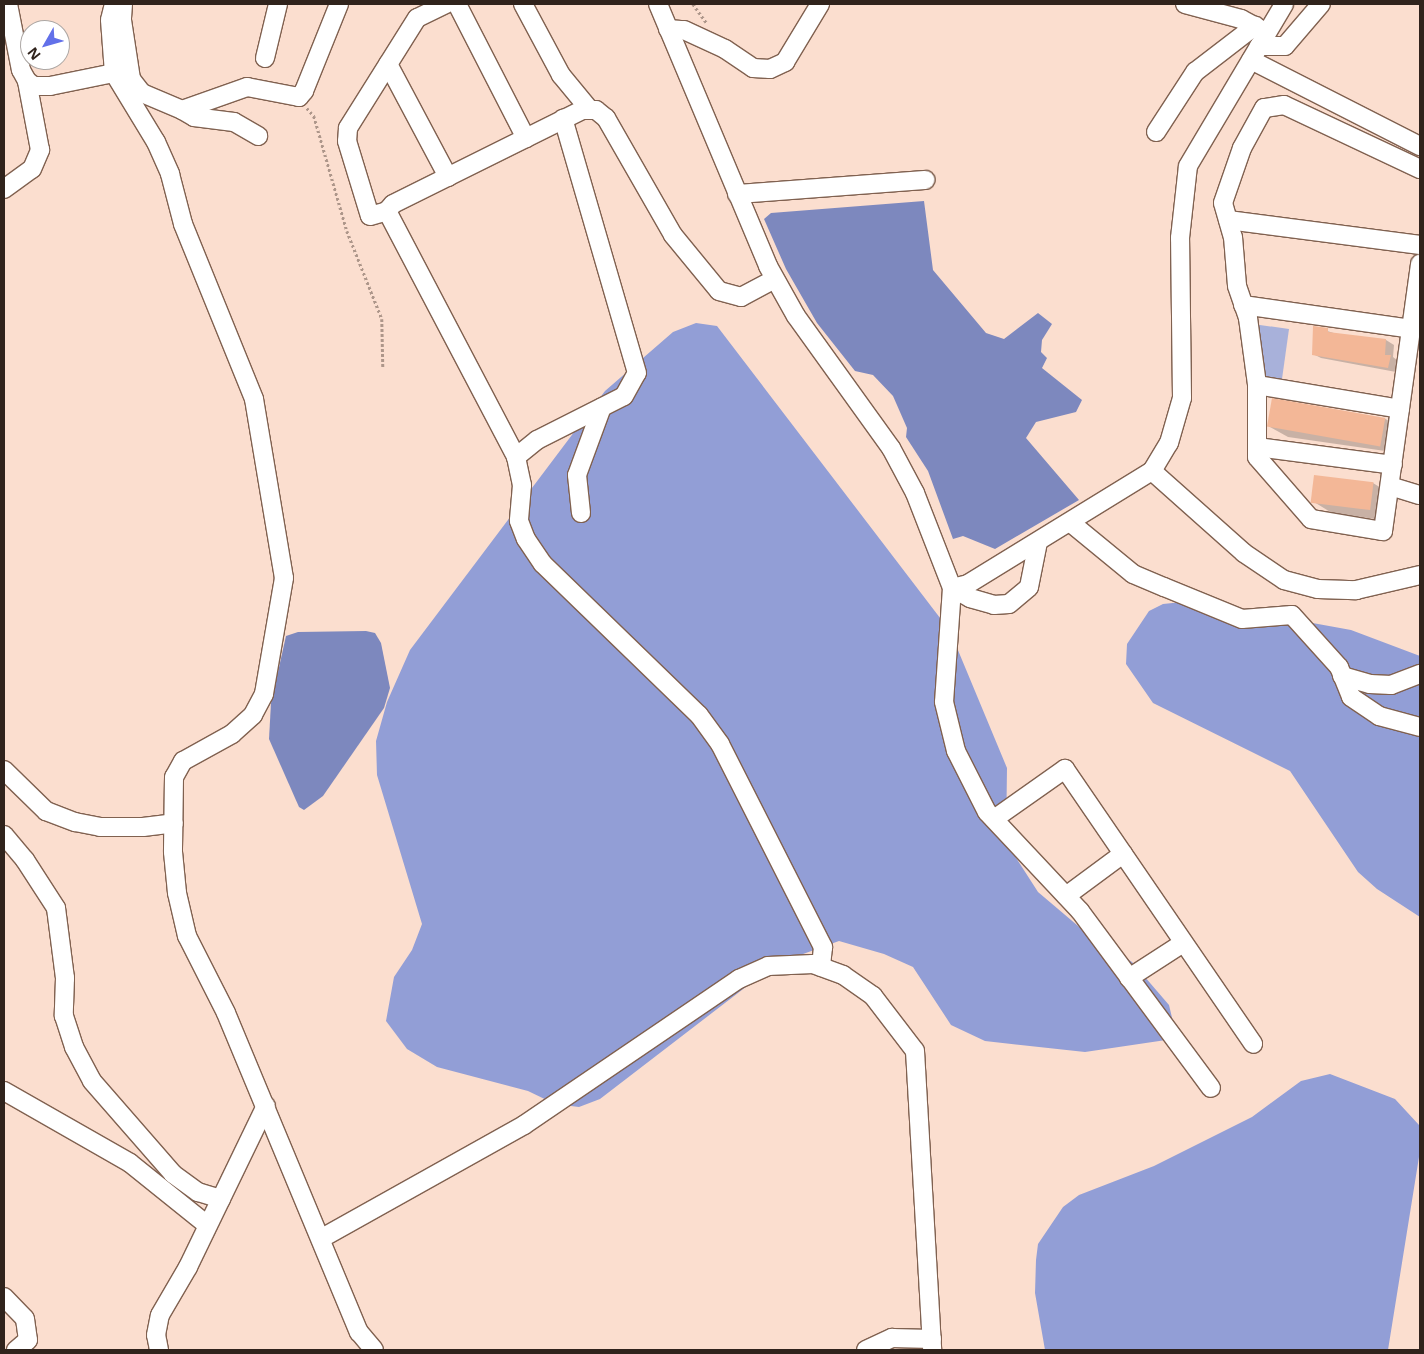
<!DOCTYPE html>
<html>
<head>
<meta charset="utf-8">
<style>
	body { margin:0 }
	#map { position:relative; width:1424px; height:1354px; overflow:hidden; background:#fbdecf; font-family:"Open Sans",sans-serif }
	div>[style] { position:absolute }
	.green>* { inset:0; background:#a8b1da }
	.forest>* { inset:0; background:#929ed6 }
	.water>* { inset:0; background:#7d88be }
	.shadow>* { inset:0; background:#0003 }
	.building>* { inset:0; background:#f3b797; transform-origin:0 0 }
	.path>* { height:2.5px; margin-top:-1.25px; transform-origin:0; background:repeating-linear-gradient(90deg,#ad968a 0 2.5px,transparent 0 5px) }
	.roads { filter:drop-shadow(1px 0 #806150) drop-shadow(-1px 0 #806150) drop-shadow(0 1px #806150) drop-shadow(0 -1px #806150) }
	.minor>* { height:18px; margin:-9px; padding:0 9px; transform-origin:9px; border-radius:9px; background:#fff }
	span { translate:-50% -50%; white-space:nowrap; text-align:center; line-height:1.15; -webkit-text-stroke:5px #fff; paint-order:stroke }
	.frame { position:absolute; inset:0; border:5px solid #30231c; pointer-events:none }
	.north { position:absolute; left:20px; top:20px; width:50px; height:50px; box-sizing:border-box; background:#fff; border:1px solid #aca7a4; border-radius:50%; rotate:232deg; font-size:14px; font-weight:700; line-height:20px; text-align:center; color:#30231c }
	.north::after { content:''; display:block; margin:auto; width:18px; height:22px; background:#6270e9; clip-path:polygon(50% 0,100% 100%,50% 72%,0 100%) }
</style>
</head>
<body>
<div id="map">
	<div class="green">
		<div style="clip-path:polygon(1253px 324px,1289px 329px,1282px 379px,1268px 378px,1263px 373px)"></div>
	</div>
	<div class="forest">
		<div style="clip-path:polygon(696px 323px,717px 326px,950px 631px,1007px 768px,1006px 842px,1038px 892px,1084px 931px,1132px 962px,1169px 1005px,1175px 1030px,1166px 1040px,1085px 1052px,985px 1041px,951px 1025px,913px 967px,884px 954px,839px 941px,792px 958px,751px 983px,600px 1099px,579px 1107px,555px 1104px,528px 1091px,437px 1067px,407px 1049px,386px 1021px,394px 977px,412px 950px,422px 924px,377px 775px,376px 741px,387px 702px,410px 650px,605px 391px,673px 332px)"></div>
		<div style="clip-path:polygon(1192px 601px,1351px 630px,1420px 656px,1420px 917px,1377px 889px,1358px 872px,1290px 771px,1153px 703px,1126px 664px,1127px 644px,1149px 611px,1163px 604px)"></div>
		<div style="clip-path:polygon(1330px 1074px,1395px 1099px,1419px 1125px,1419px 1157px,1388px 1350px,1045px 1350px,1035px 1293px,1036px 1260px,1038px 1244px,1063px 1207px,1079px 1195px,1154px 1166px,1252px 1117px,1301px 1081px)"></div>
	</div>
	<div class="water">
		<div style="clip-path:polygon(924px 201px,933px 270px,986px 333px,1004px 339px,1038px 313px,1052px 324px,1042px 340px,1041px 352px,1047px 358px,1042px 368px,1082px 400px,1076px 412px,1036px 422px,1026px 438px,1079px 500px,995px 549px,963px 536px,953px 539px,928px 471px,906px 437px,907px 428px,893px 396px,873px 375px,855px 371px,817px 323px,786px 269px,764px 219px,771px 213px)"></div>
		<div style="clip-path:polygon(366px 631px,375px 633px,381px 643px,390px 688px,384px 708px,323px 796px,304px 810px,299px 807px,269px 739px,271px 703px,286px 636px,298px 632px)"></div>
	</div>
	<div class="shadow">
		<div style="clip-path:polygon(1314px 327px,1337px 334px,1386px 340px,1394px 345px,1393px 357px,1398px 361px,1396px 372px,1321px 358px,1313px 354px)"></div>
		<div style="clip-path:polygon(1384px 418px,1402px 429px,1399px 453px,1288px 437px,1270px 427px)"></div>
		<div style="clip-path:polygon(1373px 483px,1391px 494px,1389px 521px,1332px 513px,1314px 502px)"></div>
	</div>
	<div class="building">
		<div style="clip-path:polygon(1313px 326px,1328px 328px,1328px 332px,1386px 339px,1385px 355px,1391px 355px,1388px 368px,1312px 355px)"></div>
		<div style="left:1272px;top:398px;width:115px;height:29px;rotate:10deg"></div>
		<div style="left:1314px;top:475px;width:60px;height:28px;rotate:7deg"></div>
	</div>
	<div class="path">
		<div style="left:693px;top:4px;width:24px;rotate:54deg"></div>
		<div style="left:307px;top:108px;width:11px;rotate:49deg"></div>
		<div style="left:314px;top:116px;width:120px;rotate:74deg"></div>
		<div style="left:347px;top:231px;width:95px;rotate:68.3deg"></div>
		<div style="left:382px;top:319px;width:48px;rotate:88.8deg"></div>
	</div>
	<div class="roads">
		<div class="minor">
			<div style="left:8px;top:4px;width:67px;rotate:78.9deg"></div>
			<div style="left:21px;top:70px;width:13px;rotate:61deg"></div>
			<div style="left:27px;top:81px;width:9px;rotate:36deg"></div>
			<div style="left:34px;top:86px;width:16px"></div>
			<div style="left:50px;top:86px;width:65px;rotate:-11.5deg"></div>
			<div style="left:114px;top:4px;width:16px;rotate:104deg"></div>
			<div style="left:110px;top:20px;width:53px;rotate:85.7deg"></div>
			<div style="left:114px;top:73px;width:81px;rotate:58.7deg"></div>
			<div style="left:156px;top:142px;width:35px;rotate:66deg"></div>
			<div style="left:170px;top:174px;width:52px;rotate:75.4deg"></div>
			<div style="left:183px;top:224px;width:189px;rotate:67.9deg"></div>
			<div style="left:254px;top:399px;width:181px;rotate:80.5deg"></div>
			<div style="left:284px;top:578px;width:118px;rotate:99.8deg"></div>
			<div style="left:264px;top:694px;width:24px;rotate:118deg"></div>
			<div style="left:253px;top:715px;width:28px;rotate:138deg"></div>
			<div style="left:232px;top:734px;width:56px;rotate:151.1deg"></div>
			<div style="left:183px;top:761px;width:18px;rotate:119deg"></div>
			<div style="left:174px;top:777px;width:75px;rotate:90.8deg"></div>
			<div style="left:173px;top:852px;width:41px;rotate:84.4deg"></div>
			<div style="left:177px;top:893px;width:44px;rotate:76.9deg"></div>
			<div style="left:187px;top:936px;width:86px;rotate:63.1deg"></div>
			<div style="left:226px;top:1013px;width:346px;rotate:67.4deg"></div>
			<div style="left:359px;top:1332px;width:23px;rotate:50deg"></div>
			<div style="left:123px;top:4px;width:16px;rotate:94deg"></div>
			<div style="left:122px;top:20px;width:60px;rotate:81.3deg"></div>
			<div style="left:131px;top:79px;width:18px;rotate:52deg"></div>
			<div style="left:142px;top:93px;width:43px;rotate:23deg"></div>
			<div style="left:182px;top:110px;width:69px;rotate:-19.5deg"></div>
			<div style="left:247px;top:87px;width:53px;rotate:10.9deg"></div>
			<div style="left:299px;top:97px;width:8px;rotate:-50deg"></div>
			<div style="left:304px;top:91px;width:94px;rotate:-68.1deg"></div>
			<div style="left:446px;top:4px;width:32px;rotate:154deg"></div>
			<div style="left:417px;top:18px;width:130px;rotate:122.1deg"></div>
			<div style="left:348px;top:128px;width:13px;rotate:94deg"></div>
			<div style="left:347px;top:141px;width:78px;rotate:73deg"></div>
			<div style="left:370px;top:216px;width:18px;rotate:-16deg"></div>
			<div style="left:387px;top:211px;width:9px;rotate:-49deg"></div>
			<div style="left:393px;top:204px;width:211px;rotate:-26.4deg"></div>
			<div style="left:582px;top:110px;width:14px"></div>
			<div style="left:596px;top:110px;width:13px;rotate:39deg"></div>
			<div style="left:606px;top:118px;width:135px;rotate:60.2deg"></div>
			<div style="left:673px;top:235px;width:72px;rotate:50.6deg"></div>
			<div style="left:719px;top:291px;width:23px;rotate:15deg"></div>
			<div style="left:741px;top:297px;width:38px;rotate:-28deg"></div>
			<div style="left:457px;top:4px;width:151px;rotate:62.8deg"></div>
			<div style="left:523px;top:4px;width:81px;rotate:61.8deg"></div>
			<div style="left:561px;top:75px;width:45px;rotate:50.4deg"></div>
			<div style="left:658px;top:4px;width:284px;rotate:67.2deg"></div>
			<div style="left:768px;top:266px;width:57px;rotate:60.8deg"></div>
			<div style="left:796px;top:316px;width:163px;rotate:54.3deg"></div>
			<div style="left:891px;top:448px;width:51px;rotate:61.9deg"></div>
			<div style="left:915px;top:493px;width:102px;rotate:68.7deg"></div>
			<div style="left:952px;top:588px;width:114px;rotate:94deg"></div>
			<div style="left:944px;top:702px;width:50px;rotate:76.2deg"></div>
			<div style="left:956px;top:751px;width:68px;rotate:63.1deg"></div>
			<div style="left:987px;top:812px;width:136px;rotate:46.8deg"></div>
			<div style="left:1080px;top:911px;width:220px;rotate:53.5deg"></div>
			<div style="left:1185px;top:4px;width:58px;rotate:15deg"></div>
			<div style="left:1241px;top:19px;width:26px;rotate:28deg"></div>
			<div style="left:668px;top:29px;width:16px;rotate:4deg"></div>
			<div style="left:684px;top:30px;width:45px;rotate:24.9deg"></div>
			<div style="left:725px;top:49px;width:34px;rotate:34deg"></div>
			<div style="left:753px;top:68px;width:17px;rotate:3deg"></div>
			<div style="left:770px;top:69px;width:17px;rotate:-25deg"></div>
			<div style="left:785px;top:62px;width:68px;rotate:-58.9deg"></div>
			<div style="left:1259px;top:46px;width:26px"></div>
			<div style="left:1285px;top:46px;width:55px;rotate:-49.4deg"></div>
			<div style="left:265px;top:58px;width:56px;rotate:-76.5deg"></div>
			<div style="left:1251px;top:60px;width:190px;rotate:27deg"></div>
			<div style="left:388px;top:64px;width:128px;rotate:62deg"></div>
			<div style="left:182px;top:110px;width:14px;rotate:30deg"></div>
			<div style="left:194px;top:117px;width:40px;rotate:7.1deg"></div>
			<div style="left:234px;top:122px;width:28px;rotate:30deg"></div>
			<div style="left:1156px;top:132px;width:72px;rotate:-57deg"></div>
			<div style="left:1195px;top:72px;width:76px;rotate:-37.5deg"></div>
			<div style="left:1420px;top:169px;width:150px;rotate:-154.8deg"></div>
			<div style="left:1284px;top:105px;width:20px;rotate:171deg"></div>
			<div style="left:1264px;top:108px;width:46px;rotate:118.8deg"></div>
			<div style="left:1242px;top:148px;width:58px;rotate:109.1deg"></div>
			<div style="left:1223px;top:203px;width:35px;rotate:74deg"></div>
			<div style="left:1233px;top:237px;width:49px;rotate:85.3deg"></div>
			<div style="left:1237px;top:286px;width:34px;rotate:71deg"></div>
			<div style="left:1248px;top:318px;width:68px;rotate:82.3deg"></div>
			<div style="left:1257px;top:385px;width:72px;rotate:90deg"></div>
			<div style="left:1257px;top:457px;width:82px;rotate:48.9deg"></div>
			<div style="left:1311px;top:519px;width:73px;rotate:9.5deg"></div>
			<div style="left:1383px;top:531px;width:270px;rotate:-82.1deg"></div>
			<div style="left:4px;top:189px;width:34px;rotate:-36deg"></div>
			<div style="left:32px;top:169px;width:21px;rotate:-67deg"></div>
			<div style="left:40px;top:150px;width:70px;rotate:-100.7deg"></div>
			<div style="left:737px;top:194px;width:189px;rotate:-4.3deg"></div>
			<div style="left:387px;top:211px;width:278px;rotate:62.3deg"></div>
			<div style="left:516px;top:457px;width:29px;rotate:78deg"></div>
			<div style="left:522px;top:485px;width:36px;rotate:95deg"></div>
			<div style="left:519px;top:521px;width:19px;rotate:69deg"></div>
			<div style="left:526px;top:539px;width:30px;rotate:56deg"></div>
			<div style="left:543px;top:564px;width:217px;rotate:44.1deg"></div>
			<div style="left:699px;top:715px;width:36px;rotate:54deg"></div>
			<div style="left:720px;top:744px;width:228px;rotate:63.1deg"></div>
			<div style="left:823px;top:947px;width:20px;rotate:96deg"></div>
			<div style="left:1228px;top:220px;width:194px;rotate:7.4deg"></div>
			<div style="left:1243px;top:305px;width:170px;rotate:8.1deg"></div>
			<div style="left:1257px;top:385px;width:145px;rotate:9.5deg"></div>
			<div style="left:1257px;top:447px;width:137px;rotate:7.5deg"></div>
			<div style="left:516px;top:457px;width:27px;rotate:-39deg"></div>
			<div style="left:537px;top:440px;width:97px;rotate:-26.8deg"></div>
			<div style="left:624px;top:396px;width:26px;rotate:-61deg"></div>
			<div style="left:637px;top:373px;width:265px;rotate:-106.2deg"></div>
			<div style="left:1152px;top:471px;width:123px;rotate:41.7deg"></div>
			<div style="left:1244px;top:553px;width:48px;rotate:34deg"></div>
			<div style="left:1284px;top:580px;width:35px;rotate:15deg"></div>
			<div style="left:1318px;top:589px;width:38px;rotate:2deg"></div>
			<div style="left:1356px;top:590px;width:66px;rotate:-13.2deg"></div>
			<div style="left:1390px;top:486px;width:31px;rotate:17deg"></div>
			<div style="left:581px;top:513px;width:38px;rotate:-96deg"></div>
			<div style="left:577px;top:475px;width:72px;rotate:-69.8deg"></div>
			<div style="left:1071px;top:523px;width:80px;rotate:39.4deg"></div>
			<div style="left:1133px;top:574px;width:34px;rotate:23deg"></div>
			<div style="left:1164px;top:587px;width:84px;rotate:22.3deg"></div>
			<div style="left:1242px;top:619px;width:50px;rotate:-4.6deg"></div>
			<div style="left:1292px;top:615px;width:70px;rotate:47.9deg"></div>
			<div style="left:1339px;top:667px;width:32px;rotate:68deg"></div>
			<div style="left:1351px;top:697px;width:34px;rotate:34deg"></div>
			<div style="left:1379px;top:716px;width:42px;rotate:15deg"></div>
			<div style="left:952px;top:588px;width:16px;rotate:-14deg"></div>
			<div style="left:968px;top:584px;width:216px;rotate:-31.6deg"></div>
			<div style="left:1152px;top:471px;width:33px;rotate:-59deg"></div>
			<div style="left:1169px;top:443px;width:47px;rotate:-73.9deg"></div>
			<div style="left:1182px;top:398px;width:160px;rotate:-90.7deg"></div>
			<div style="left:1180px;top:238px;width:72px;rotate:-83.7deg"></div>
			<div style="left:1188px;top:166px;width:188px;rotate:-59.3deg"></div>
			<div style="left:952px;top:588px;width:21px;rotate:29deg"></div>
			<div style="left:970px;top:598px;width:25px;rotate:16deg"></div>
			<div style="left:994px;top:605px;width:15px;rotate:-4deg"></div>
			<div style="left:1009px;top:604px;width:26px;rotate:-40deg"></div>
			<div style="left:1029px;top:587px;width:46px;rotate:-78.7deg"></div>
			<div style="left:1342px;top:676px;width:29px;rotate:16deg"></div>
			<div style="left:1370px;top:684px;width:21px;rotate:3deg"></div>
			<div style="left:1391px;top:685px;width:31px;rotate:-21deg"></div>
			<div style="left:4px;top:770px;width:59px;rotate:44.3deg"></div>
			<div style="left:46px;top:811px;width:31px;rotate:21deg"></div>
			<div style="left:75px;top:822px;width:25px;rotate:11deg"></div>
			<div style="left:100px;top:827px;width:43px"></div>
			<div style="left:143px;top:827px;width:31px;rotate:-7deg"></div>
			<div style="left:994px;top:819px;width:87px;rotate:-35.2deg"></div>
			<div style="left:1065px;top:769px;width:333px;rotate:55.6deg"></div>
			<div style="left:4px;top:835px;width:33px;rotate:50deg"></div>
			<div style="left:25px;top:860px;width:57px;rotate:57.1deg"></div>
			<div style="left:56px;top:908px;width:71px;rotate:82.7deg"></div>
			<div style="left:65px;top:978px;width:38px;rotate:92deg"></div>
			<div style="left:64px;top:1016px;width:33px;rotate:72deg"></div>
			<div style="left:74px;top:1047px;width:38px;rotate:62deg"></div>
			<div style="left:92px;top:1081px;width:123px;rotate:48.9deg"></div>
			<div style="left:173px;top:1174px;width:31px;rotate:36deg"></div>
			<div style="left:198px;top:1192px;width:24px;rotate:17deg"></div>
			<div style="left:1066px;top:896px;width:71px;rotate:-36.4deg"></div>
			<div style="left:1129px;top:978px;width:64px;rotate:-32.9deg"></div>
			<div style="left:4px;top:1091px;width:145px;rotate:29.7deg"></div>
			<div style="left:130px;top:1163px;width:97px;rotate:38.8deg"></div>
			<div style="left:322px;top:1238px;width:231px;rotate:-29.2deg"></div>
			<div style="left:524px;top:1125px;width:260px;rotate:-34.2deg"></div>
			<div style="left:739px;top:979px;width:32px;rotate:-24deg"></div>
			<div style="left:768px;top:966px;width:45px;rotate:-2.5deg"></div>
			<div style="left:813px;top:964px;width:32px;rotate:20deg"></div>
			<div style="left:843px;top:975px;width:37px;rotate:35deg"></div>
			<div style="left:873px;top:996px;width:69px;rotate:52.6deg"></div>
			<div style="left:915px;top:1051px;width:299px;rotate:86.7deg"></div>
			<div style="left:4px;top:1297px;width:30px;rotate:46deg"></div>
			<div style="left:25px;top:1319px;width:21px;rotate:82deg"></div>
			<div style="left:28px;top:1340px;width:16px;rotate:140deg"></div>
			<div style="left:159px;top:1350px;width:15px;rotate:-101deg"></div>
			<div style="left:156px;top:1335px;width:20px;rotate:-79deg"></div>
			<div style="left:160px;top:1315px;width:56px;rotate:-59.7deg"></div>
			<div style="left:188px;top:1267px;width:179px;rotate:-64.2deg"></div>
			<div style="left:866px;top:1350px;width:29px;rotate:-25deg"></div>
			<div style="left:892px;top:1338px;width:40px;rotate:1.4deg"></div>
		</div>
	</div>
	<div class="frame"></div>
	<div class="north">N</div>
</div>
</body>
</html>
